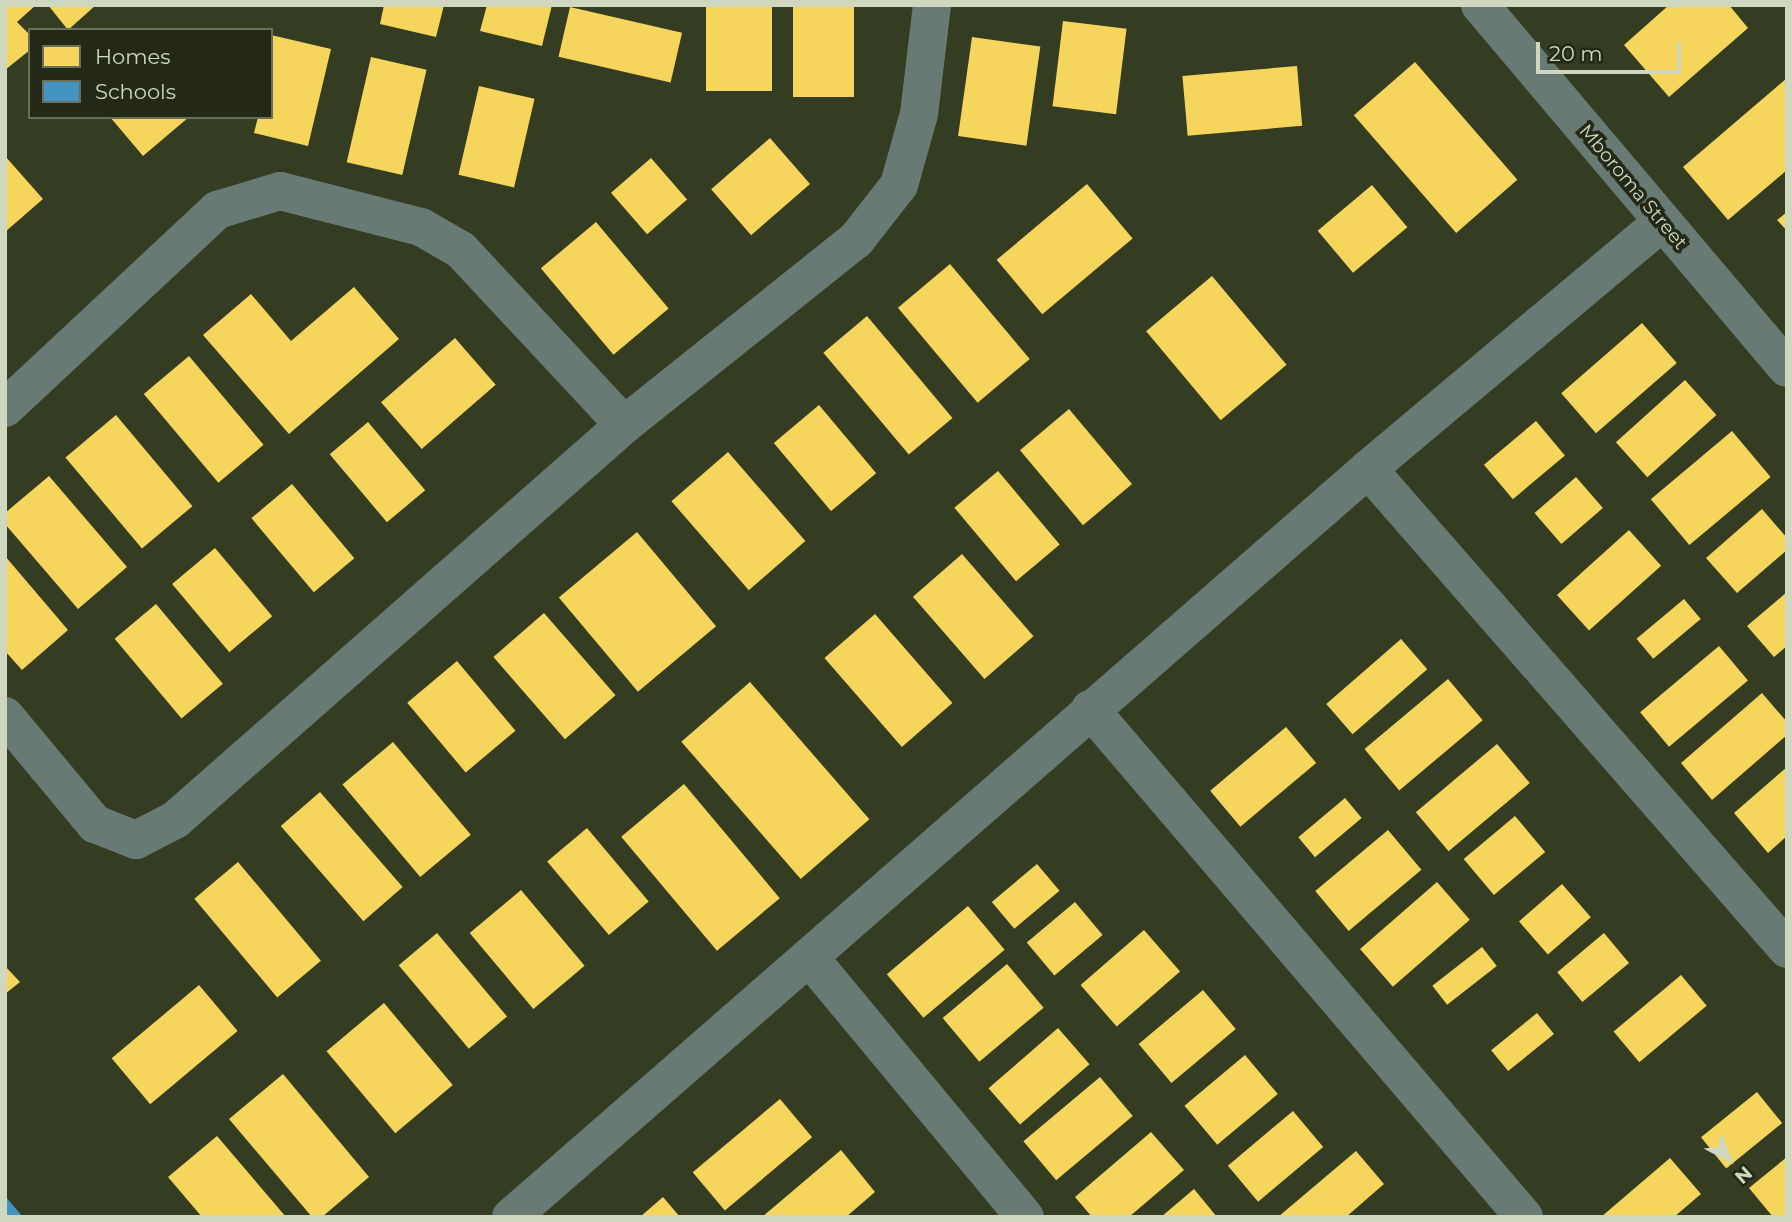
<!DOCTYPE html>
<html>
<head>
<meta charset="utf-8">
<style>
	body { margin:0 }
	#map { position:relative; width:1792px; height:1222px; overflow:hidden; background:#343c22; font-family:Montserrat,sans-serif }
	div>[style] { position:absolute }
	.homes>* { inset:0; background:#f6d55c; transform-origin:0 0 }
	.schools>* { inset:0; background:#4393c3 }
	.street>* { height:38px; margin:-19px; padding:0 19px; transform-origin:19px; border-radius:19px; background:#687a74 }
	span { translate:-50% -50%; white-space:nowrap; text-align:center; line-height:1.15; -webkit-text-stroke:7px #232916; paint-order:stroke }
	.street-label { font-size:19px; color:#cfd8bf }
	.frame { position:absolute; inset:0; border:7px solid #cfd8bf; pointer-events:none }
	.legend { position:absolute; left:28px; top:28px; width:245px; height:91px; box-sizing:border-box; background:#232916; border:2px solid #686f5a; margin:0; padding:9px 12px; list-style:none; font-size:21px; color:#cfd8bf }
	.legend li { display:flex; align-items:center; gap:14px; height:35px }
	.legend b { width:35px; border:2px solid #686f5a }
	.north { position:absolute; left:1694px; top:1124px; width:70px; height:70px; -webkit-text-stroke:5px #232916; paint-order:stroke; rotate:138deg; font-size:19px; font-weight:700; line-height:28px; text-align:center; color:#cfd8bf }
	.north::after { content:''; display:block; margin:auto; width:24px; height:32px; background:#cfd8bf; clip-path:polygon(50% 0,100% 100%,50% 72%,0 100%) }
	.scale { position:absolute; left:1536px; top:42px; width:145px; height:32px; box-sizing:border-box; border:4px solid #cfd8bf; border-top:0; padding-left:9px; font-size:21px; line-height:24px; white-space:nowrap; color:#cfd8bf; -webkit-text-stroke:5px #232916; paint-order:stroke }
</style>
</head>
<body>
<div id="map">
	<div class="homes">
		<div style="clip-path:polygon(5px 5px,36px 5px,17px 22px,30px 35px,30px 50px,5px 70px)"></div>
		<div style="clip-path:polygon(48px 5px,96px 5px,68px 30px)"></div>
		<div style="clip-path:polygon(384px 5px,444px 5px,436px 37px,380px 24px)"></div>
		<div style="clip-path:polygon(487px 5px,552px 5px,542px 46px,480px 31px)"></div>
		<div style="left:706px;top:5px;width:66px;height:86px"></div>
		<div style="left:793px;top:5px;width:61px;height:92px"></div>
		<div style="clip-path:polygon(1669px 5px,1729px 5px,1748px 28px,1669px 97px,1624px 45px)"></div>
		<div style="left:570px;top:7px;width:115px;height:51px;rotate:13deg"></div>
		<div style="left:1063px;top:21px;width:64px;height:86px;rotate:7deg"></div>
		<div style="clip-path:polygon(271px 35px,331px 49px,308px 146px,254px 133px,258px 117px,271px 117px)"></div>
		<div style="left:972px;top:37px;width:69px;height:100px;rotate:8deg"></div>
		<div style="left:371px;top:57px;width:57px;height:108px;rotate:13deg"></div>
		<div style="left:1415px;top:62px;width:156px;height:81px;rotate:49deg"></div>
		<div style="left:1297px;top:66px;width:60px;height:115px;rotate:85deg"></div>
		<div style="clip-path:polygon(1787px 78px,1787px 170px,1728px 220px,1683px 167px)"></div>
		<div style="left:479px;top:86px;width:57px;height:91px;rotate:13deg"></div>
		<div style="clip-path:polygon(110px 117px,189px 117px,143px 156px)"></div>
		<div style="left:770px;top:138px;width:61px;height:78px;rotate:49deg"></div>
		<div style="clip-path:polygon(5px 156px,43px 199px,5px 232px)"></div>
		<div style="left:651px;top:158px;width:55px;height:53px;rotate:49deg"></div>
		<div style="left:1087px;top:184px;width:71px;height:118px;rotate:50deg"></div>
		<div style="left:1372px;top:185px;width:55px;height:71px;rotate:50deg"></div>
		<div style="clip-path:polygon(1787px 212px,1787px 231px,1777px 220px)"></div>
		<div style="left:596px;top:222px;width:113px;height:72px;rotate:50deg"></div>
		<div style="left:950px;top:264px;width:124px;height:68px;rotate:50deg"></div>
		<div style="left:1212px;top:276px;width:116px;height:86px;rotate:50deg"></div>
		<div style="clip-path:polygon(354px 287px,399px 339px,289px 434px,203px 335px,251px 294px,291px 341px)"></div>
		<div style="left:867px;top:316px;width:133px;height:57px;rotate:50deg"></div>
		<div style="left:1642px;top:323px;width:53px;height:107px;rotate:49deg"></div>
		<div style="left:455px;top:338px;width:62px;height:98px;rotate:49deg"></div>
		<div style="left:189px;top:356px;width:116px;height:59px;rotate:50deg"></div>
		<div style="left:1685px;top:380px;width:47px;height:93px;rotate:48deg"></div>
		<div style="left:819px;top:405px;width:89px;height:59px;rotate:50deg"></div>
		<div style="left:1069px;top:409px;width:98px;height:64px;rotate:50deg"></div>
		<div style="left:116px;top:415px;width:119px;height:66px;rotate:50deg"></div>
		<div style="left:1536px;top:421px;width:45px;height:68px;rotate:50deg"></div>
		<div style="left:368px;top:422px;width:89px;height:50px;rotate:50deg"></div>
		<div style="left:1732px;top:431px;width:60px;height:106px;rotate:50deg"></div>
		<div style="left:728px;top:452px;width:118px;height:75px;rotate:49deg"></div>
		<div style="left:998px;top:471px;width:96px;height:57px;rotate:50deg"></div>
		<div style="clip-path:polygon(49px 476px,127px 567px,78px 609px,5px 524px,5px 513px)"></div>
		<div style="left:1576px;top:477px;width:41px;height:55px;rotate:49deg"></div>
		<div style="left:292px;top:484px;width:97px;height:53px;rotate:50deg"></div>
		<div style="clip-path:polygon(1762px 509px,1787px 538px,1787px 550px,1737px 593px,1706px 558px)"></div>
		<div style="left:1629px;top:530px;width:48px;height:97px;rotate:48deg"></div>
		<div style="left:637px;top:532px;width:123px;height:102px;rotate:50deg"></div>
		<div style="left:215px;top:548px;width:89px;height:56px;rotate:50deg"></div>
		<div style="left:962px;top:554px;width:109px;height:65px;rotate:49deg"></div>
		<div style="clip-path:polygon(5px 556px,68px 630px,22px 670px,5px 651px)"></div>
		<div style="clip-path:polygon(1787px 592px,1787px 646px,1774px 657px,1747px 626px)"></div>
		<div style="left:1684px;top:599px;width:26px;height:62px;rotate:50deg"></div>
		<div style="left:156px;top:604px;width:104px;height:54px;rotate:50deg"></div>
		<div style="left:544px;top:613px;width:109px;height:67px;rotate:49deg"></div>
		<div style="left:875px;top:614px;width:118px;height:67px;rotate:49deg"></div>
		<div style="left:1401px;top:639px;width:40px;height:99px;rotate:49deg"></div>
		<div style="left:1719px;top:646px;width:45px;height:103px;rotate:50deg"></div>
		<div style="left:457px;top:661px;width:91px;height:65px;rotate:50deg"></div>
		<div style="left:1448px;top:679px;width:54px;height:109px;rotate:50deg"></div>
		<div style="left:750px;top:682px;width:182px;height:91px;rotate:49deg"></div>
		<div style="clip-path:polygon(1762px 693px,1787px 722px,1787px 735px,1712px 800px,1681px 763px)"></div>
		<div style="left:1286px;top:727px;width:47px;height:99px;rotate:50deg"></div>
		<div style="left:393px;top:742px;width:121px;height:66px;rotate:50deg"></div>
		<div style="left:1497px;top:744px;width:51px;height:106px;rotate:50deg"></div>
		<div style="clip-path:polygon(1787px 767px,1787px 836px,1768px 853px,1734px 813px)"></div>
		<div style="left:684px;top:784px;width:149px;height:82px;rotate:50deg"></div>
		<div style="left:320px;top:792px;width:126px;height:52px;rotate:49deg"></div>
		<div style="left:1345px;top:798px;width:26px;height:61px;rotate:50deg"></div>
		<div style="left:1515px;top:816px;width:47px;height:67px;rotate:50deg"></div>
		<div style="left:587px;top:828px;width:96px;height:52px;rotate:50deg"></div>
		<div style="left:1388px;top:830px;width:52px;height:95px;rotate:50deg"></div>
		<div style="left:238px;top:862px;width:129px;height:57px;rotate:50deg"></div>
		<div style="left:1037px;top:864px;width:35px;height:59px;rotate:50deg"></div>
		<div style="left:1437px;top:882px;width:50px;height:102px;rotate:49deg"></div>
		<div style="left:1562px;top:884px;width:44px;height:57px;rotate:49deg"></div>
		<div style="left:521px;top:890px;width:99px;height:67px;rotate:50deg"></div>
		<div style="left:1075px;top:902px;width:43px;height:63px;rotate:50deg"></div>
		<div style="left:968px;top:906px;width:57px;height:106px;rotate:50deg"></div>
		<div style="left:1144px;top:930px;width:55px;height:84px;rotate:49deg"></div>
		<div style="left:437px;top:933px;width:109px;height:50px;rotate:50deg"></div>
		<div style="left:1604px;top:933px;width:39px;height:61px;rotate:50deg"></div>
		<div style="left:1482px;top:947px;width:24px;height:63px;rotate:52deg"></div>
		<div style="left:1007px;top:964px;width:57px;height:84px;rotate:50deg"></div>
		<div style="clip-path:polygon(5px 966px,20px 982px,5px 994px)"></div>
		<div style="left:1681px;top:975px;width:40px;height:88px;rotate:50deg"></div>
		<div style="left:199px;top:985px;width:60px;height:114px;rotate:50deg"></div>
		<div style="left:1203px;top:990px;width:51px;height:84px;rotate:50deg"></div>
		<div style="left:384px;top:1003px;width:107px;height:75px;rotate:50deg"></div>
		<div style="left:1537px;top:1013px;width:27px;height:59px;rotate:51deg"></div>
		<div style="left:1058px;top:1028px;width:48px;height:92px;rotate:49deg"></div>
		<div style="left:1245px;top:1055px;width:51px;height:79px;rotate:50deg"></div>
		<div style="clip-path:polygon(283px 1074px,369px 1177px,322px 1217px,312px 1217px,229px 1119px)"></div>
		<div style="left:1100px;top:1077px;width:51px;height:100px;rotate:50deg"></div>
		<div style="left:1757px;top:1092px;width:40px;height:72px;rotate:51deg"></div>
		<div style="left:780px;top:1099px;width:50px;height:114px;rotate:50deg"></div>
		<div style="left:1293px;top:1111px;width:47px;height:85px;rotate:50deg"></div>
		<div style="clip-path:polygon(1151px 1132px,1184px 1170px,1129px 1217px,1092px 1217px,1075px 1197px)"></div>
		<div style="clip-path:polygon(217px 1136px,286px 1217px,202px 1217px,168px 1177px)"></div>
		<div style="clip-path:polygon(841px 1150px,875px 1192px,846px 1217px,762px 1217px)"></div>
		<div style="clip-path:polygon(1356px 1151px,1384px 1184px,1346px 1217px,1278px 1217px)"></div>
		<div style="clip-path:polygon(1787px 1157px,1787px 1217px,1773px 1217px,1749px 1188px)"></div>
		<div style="clip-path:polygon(1670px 1158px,1701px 1194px,1674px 1217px,1601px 1217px)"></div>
		<div style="clip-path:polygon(1194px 1189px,1217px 1217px,1161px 1217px)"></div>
		<div style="clip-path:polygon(663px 1197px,680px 1217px,640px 1217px)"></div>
	</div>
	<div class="schools">
		<div style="clip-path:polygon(5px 1196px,23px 1217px,5px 1217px)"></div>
	</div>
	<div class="street">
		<div style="left:1480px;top:5px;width:475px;rotate:49.8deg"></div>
		<div style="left:5px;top:408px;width:290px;rotate:-43deg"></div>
		<div style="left:217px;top:210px;width:66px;rotate:-16.8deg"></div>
		<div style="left:280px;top:191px;width:146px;rotate:14.3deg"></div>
		<div style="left:421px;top:227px;width:46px;rotate:29.9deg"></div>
		<div style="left:461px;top:250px;width:239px;rotate:47deg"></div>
		<div style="left:1368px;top:469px;width:637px;rotate:48.88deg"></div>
		<div style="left:1090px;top:709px;width:668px;rotate:49.49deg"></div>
		<div style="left:5px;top:716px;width:141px;rotate:50.2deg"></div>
		<div style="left:95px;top:824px;width:44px;rotate:21.3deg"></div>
		<div style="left:136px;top:840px;width:44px;rotate:-27.1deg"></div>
		<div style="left:175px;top:820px;width:598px;rotate:-41.34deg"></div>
		<div style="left:624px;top:425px;width:297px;rotate:-38.6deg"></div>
		<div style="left:856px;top:240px;width:70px;rotate:-52deg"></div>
		<div style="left:899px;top:185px;width:74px;rotate:-74.3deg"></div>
		<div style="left:919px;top:114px;width:110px;rotate:-83.2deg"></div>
		<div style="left:809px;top:957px;width:338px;rotate:50.3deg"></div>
		<div style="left:511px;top:1217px;width:1138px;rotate:-41.11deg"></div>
		<div style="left:1368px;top:469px;width:384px;rotate:-40deg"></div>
	</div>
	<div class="street-label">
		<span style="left:1633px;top:187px;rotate:50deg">Mboroma Street</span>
	</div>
	<div class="frame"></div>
	<ul class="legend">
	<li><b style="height:19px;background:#f6d55c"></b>Homes</li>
	<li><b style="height:19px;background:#4393c3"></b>Schools</li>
	</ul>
	<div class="north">N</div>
	<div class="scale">20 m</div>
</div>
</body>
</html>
